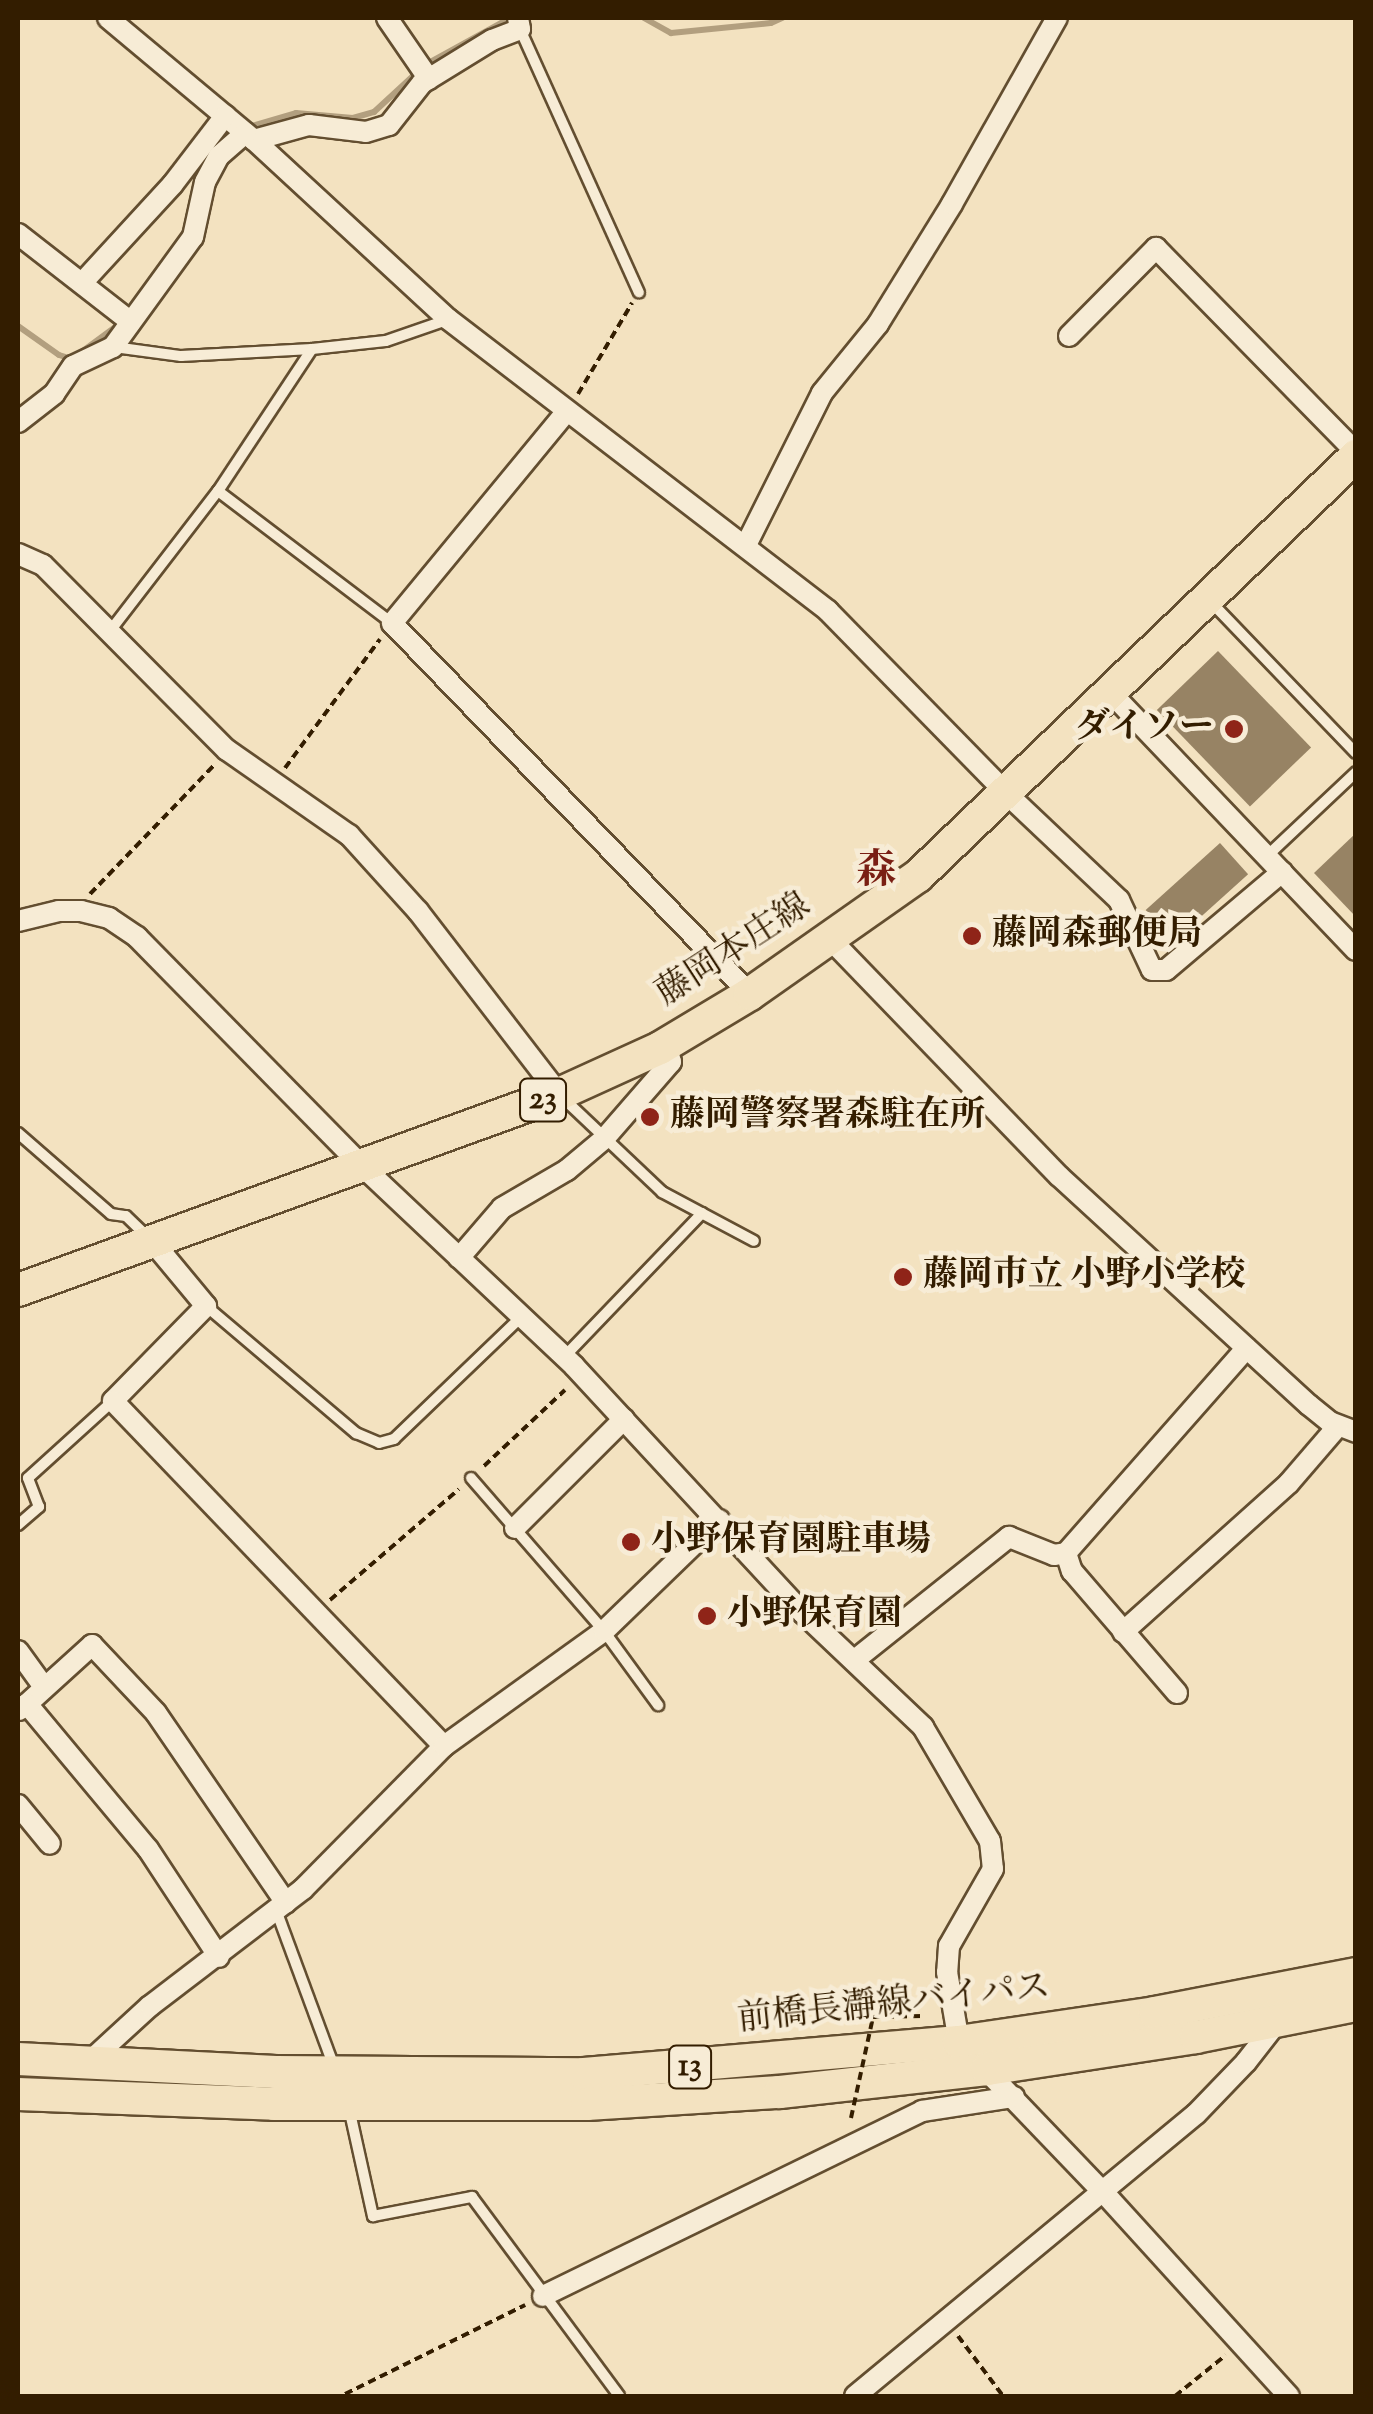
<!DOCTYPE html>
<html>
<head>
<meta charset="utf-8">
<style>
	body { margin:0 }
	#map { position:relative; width:1373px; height:2414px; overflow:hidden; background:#f3e2c0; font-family:"Sorts Mill Goudy","Noto Serif JP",serif }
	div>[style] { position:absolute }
	.stream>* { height:6px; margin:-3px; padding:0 3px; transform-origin:3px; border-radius:3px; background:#b29f7f }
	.building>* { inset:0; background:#978364; transform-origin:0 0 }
	.path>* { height:4px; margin-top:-2px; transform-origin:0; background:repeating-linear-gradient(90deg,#331d00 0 8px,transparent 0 13px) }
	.roads { filter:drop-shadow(2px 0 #634e30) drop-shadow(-2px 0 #634e30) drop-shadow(0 2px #634e30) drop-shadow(0 -2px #634e30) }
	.lane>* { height:10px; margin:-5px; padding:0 5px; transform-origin:5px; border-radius:5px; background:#f7ecd6 }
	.street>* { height:20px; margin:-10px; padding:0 10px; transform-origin:10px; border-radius:10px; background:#f7ecd6 }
	.primary>* { height:32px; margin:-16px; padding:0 16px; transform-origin:16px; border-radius:16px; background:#f3e2c0 }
	.path-bridge>* { height:4px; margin-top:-2px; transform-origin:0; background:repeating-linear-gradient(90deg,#331d00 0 8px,transparent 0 13px) }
	.dots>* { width:28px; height:28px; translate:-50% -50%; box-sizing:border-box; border:5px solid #f7ecd6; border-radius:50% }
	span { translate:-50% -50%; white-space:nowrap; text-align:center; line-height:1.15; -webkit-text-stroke:9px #f7ecd6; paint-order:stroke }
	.shield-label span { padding:2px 8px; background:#f7ecd6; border:2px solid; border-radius:8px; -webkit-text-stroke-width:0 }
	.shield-label { font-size:32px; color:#331d00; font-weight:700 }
	.poi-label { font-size:35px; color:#331d00; font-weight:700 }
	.right { translate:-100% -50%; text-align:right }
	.left { translate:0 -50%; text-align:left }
	.street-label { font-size:35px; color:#331d00 }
	.quarter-label { font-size:40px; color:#7a1f14; font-weight:700 }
	.frame { position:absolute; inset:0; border:20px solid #331d00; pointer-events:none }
</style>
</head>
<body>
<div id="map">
	<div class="stream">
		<div style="left:644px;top:18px;width:31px;rotate:29deg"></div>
		<div style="left:671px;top:33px;width:100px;rotate:-5.7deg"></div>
		<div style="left:771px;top:23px;width:12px;rotate:-24deg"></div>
		<div style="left:245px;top:128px;width:53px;rotate:-16.4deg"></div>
		<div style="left:296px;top:113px;width:57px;rotate:5deg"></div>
		<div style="left:353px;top:118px;width:22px;rotate:-16deg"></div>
		<div style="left:374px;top:112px;width:69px;rotate:-42.7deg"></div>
		<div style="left:425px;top:65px;width:97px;rotate:-28.9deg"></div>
		<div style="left:18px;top:326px;width:50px;rotate:35.3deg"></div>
		<div style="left:59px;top:355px;width:14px;rotate:17deg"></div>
		<div style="left:72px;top:359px;width:62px;rotate:-36.5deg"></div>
	</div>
	<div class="building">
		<div style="left:1218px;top:651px;width:134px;height:85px;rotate:46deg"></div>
		<div style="clip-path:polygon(1356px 833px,1356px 917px,1314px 873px)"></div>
		<div style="left:1220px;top:843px;width:42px;height:100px;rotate:48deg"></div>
	</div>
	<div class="path">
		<div style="left:578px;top:394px;width:106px;rotate:-59.3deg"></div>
		<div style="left:285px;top:768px;width:160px;rotate:-53.6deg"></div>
		<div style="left:90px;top:894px;width:180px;rotate:-46.1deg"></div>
		<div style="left:484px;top:1466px;width:111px;rotate:-43.2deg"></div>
		<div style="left:330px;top:1600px;width:170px;rotate:-40.7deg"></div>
		<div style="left:873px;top:2017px;width:50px;rotate:-1.1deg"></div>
		<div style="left:958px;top:2336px;width:75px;rotate:53.1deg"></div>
		<div style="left:345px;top:2394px;width:201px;rotate:-26.3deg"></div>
		<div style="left:1175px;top:2396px;width:65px;rotate:-38.8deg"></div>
	</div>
	<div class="roads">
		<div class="lane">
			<div style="left:520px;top:29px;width:289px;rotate:65.7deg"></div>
			<div style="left:114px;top:347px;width:68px;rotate:7.7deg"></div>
			<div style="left:181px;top:356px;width:131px;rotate:-3.1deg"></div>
			<div style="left:312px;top:349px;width:74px;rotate:-6.2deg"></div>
			<div style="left:386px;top:341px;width:65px;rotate:-19deg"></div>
			<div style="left:218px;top:491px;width:218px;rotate:37.2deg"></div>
			<div style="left:1211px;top:602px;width:209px;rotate:46.2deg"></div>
			<div style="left:110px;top:631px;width:177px;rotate:-52.4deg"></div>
			<div style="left:218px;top:491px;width:170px;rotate:-56.5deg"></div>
			<div style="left:1267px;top:856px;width:122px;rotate:-43.3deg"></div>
			<div style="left:563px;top:1098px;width:137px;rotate:43.5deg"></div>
			<div style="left:662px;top:1192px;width:104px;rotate:28deg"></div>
			<div style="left:18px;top:1133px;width:123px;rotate:41.1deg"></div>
			<div style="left:111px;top:1214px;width:15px;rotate:8deg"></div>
			<div style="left:126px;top:1216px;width:30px;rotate:44deg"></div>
			<div style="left:206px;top:1306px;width:197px;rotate:40.3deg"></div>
			<div style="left:356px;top:1433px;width:25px;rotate:23deg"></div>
			<div style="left:379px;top:1443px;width:16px;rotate:-15deg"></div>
			<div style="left:394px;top:1439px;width:176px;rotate:-43.8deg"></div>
			<div style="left:565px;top:1356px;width:198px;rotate:-46.2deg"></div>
			<div style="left:471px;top:1478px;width:203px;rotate:49deg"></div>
			<div style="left:604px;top:1631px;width:92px;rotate:53.9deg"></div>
			<div style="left:18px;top:1525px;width:28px;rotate:-41deg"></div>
			<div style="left:39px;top:1507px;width:31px;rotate:-111deg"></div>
			<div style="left:28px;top:1478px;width:115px;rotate:-42.2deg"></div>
			<div style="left:276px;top:1910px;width:167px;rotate:69.7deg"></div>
			<div style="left:349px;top:2108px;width:111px;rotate:77.5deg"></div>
			<div style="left:373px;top:2216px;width:101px;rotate:-10.9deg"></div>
			<div style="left:472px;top:2197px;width:247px;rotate:53.5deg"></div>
		</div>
		<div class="street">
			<div style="left:108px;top:18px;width:190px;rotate:39.9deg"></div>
			<div style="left:254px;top:140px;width:264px;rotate:42.7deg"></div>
			<div style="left:448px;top:319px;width:479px;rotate:37.5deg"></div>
			<div style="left:828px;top:611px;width:256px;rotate:45.6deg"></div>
			<div style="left:1007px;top:794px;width:154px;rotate:43.4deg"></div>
			<div style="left:1119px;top:900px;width:77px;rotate:64.8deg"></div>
			<div style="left:1152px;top:970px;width:14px"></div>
			<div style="left:1166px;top:970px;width:152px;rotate:-40.2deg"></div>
			<div style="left:387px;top:18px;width:74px;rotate:55.5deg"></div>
			<div style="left:254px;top:140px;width:57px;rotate:-15.3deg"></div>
			<div style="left:309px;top:125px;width:57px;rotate:7deg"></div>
			<div style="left:366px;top:132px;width:24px;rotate:-17deg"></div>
			<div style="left:389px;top:125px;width:53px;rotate:-51.8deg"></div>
			<div style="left:422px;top:83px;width:82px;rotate:-31.6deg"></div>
			<div style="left:492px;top:40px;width:30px;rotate:-21deg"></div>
			<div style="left:520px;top:29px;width:11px;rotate:-100deg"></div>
			<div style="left:18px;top:234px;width:143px;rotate:37.9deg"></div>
			<div style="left:82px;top:283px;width:134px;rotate:-47.4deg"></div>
			<div style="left:173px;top:184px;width:86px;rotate:-52.6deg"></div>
			<div style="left:1069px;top:336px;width:124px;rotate:-45.3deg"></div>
			<div style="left:1156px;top:248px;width:286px;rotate:45.6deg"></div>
			<div style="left:567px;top:411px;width:275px;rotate:129.5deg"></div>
			<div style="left:392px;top:623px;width:516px;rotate:46.02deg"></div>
			<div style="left:18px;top:422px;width:46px;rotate:-37.9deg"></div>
			<div style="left:54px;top:394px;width:34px;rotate:-56deg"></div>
			<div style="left:73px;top:366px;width:44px;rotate:-25.4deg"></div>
			<div style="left:113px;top:347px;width:136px;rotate:-54deg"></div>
			<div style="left:193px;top:237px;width:56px;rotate:-77.7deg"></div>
			<div style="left:205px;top:182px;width:30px;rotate:-62deg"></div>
			<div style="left:219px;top:156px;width:35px;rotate:-41deg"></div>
			<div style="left:746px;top:545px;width:170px;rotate:-63.4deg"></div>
			<div style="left:822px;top:393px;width:89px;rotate:-50.9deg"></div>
			<div style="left:878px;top:324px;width:141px;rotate:-58.3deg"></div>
			<div style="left:952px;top:204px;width:214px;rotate:-60.6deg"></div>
			<div style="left:18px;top:554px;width:27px;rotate:24deg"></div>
			<div style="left:43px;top:565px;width:261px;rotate:45.2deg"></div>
			<div style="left:227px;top:750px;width:149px;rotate:34.9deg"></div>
			<div style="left:349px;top:835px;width:103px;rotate:47.8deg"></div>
			<div style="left:418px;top:911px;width:231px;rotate:52.4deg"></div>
			<div style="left:1111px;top:693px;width:355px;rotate:46.4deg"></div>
			<div style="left:18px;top:921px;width:42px;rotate:-13.7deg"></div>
			<div style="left:59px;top:911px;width:22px"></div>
			<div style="left:81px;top:911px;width:29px;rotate:14deg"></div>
			<div style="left:109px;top:918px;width:34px;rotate:34deg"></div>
			<div style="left:137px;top:937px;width:320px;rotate:45.5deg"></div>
			<div style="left:361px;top:1165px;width:293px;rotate:43.3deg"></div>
			<div style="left:574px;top:1366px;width:337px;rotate:47.2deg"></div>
			<div style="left:803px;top:1613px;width:166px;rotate:43.5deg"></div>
			<div style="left:923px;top:1727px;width:132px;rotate:59.6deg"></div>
			<div style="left:990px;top:1841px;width:28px;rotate:84deg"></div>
			<div style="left:993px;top:1869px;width:89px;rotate:119.7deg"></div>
			<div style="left:949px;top:1946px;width:26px;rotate:94deg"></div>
			<div style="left:947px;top:1972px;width:71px;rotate:80.3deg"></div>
			<div style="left:959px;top:2042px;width:209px;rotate:46.2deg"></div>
			<div style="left:1104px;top:2193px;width:275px;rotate:47.7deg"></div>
			<div style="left:829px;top:938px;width:331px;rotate:46deg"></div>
			<div style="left:1059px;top:1176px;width:339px;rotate:42.5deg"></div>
			<div style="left:1309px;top:1405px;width:27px;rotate:39deg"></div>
			<div style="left:1330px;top:1422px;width:28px;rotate:21deg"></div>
			<div style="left:152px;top:1241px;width:85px;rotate:50.3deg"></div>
			<div style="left:206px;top:1306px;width:133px;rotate:134.4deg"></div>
			<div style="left:113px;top:1401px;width:478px;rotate:46.2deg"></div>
			<div style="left:459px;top:1258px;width:66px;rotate:-49.3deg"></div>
			<div style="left:502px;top:1208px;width:75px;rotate:-30.3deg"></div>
			<div style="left:567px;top:1170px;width:48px;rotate:-40deg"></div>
			<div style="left:604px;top:1139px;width:102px;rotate:-49deg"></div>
			<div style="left:671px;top:1062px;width:19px;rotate:-106deg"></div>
			<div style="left:515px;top:1528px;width:154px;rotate:-45deg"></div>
			<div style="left:1066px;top:1553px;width:19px;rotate:72deg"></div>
			<div style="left:1072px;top:1571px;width:161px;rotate:49.3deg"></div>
			<div style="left:1123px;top:1632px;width:223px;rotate:-41.9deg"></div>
			<div style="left:1289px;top:1483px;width:75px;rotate:-49.3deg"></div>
			<div style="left:18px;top:1651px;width:44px;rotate:54.2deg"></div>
			<div style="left:856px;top:1659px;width:196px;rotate:-38.6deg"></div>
			<div style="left:1009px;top:1537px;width:48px;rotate:21.8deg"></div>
			<div style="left:1054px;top:1555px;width:12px;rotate:-9deg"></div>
			<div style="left:1066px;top:1553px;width:273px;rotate:-48.6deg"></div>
			<div style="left:27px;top:1704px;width:88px;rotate:-42.2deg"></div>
			<div style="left:92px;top:1645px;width:93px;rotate:46.7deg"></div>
			<div style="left:156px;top:1713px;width:230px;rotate:55.6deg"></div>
			<div style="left:19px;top:1710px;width:10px;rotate:-37deg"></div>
			<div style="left:27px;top:1704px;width:189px;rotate:50.2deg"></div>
			<div style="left:148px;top:1849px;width:129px;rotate:56.7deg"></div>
			<div style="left:18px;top:1805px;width:50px;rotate:50.6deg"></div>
			<div style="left:91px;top:2060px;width:80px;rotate:-42.5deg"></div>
			<div style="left:150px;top:2006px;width:193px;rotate:-37.4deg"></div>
			<div style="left:303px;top:1889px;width:201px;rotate:-45.4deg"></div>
			<div style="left:444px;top:1746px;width:197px;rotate:-35.7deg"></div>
			<div style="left:604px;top:1631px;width:160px;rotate:-44deg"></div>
			<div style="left:543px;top:2296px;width:422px;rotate:-26deg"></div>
			<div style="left:922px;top:2111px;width:93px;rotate:-8.7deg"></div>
			<div style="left:855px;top:2396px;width:442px;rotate:-39.6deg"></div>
			<div style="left:1196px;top:2114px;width:72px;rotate:-46.1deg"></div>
			<div style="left:1246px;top:2062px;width:52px;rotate:-52deg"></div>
		</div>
		<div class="primary">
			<div style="left:18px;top:1290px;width:575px;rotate:-19.92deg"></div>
			<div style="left:559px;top:1094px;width:111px;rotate:-24.5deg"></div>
			<div style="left:660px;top:1048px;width:105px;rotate:-31deg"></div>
			<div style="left:750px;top:994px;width:205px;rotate:-35.1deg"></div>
			<div style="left:918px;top:876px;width:607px;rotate:-43.8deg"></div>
			<div style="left:18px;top:2059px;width:258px;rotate:2.9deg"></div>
			<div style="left:276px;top:2072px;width:308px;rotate:0.4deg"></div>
			<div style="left:584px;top:2074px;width:376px;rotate:-4.9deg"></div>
			<div style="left:959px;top:2042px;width:198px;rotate:-8.4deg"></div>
			<div style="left:1155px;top:2013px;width:205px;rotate:-11deg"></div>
			<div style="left:18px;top:2094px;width:256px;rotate:2.2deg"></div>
			<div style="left:274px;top:2104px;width:313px"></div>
			<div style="left:587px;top:2104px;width:193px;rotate:-3.6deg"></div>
			<div style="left:780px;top:2092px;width:208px;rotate:-6.3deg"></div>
			<div style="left:987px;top:2069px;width:211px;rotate:-8.7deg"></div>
			<div style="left:1196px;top:2037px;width:163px;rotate:-11.3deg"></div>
		</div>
	</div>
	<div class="path-bridge">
		<div style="left:851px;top:2118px;width:103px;rotate:-77.7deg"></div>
	</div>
	<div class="dots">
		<div style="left:1234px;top:729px;background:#8f2418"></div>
		<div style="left:972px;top:936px;background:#8f2418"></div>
		<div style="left:650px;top:1117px;background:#8f2418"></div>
		<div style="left:903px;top:1277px;background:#8f2418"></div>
		<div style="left:631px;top:1542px;background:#8f2418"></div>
		<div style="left:707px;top:1616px;background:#8f2418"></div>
	</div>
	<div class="shield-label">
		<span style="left:543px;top:1100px">23</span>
		<span style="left:690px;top:2067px">13</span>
	</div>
	<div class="poi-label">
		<span class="right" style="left:1214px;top:729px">ダイソー</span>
		<span class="left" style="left:992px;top:936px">藤岡森郵便局</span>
		<span class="left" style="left:670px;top:1117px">藤岡警察署森駐在所</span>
		<span class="left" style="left:923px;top:1277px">藤岡市立 小野小学校</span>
		<span class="left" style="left:651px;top:1542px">小野保育園駐車場</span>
		<span class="left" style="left:727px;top:1616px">小野保育園</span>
	</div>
	<div class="street-label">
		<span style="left:734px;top:951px;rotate:-33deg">藤岡本庄線</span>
		<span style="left:894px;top:2005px;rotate:-6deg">前橋長瀞線バイパス</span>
	</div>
	<div class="quarter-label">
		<span style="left:876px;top:873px">森</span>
	</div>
	<div class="frame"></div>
</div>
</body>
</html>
